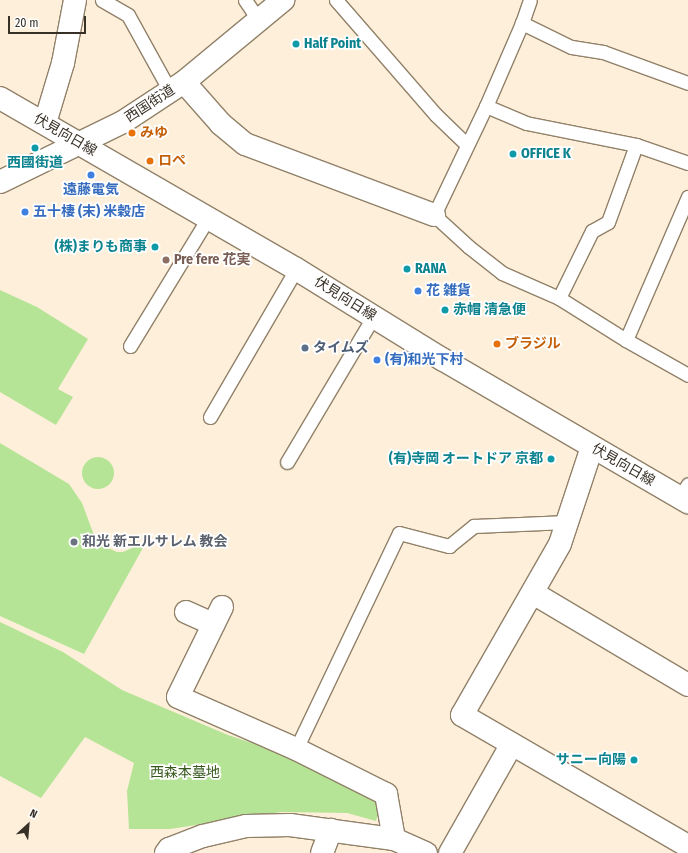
<!DOCTYPE html>
<html>
<head>
<meta charset="utf-8">
<style>
	body { margin:0 }
	#map { position:relative; width:688px; height:853px; overflow:hidden; background:#feefda; font-family:"Fira Sans Condensed","Noto Sans JP",sans-serif }
	div>[style] { position:absolute }
	.green>* { inset:0; background:#b6e497 }
	.round { border-radius:50% }
	.roads { filter:drop-shadow(1px 0 #918169) drop-shadow(-1px 0 #918169) drop-shadow(0 1px #918169) drop-shadow(0 -1px #918169) }
	.service>* { height:13px; margin:-6.5px; padding:0 6.5px; transform-origin:6.5px; border-radius:6.5px; background:#fff }
	.minor>* { height:22px; margin:-11px; padding:0 11px; transform-origin:11px; border-radius:11px; background:#fff }
	.secondary>* { height:22px; margin:-11px; padding:0 11px; transform-origin:11px; border-radius:11px; background:#fff }
	.dots>* { width:11px; height:11px; translate:-50% -50%; box-sizing:border-box; border:2px solid #fff; border-radius:50% }
	span { translate:-50% -50%; white-space:nowrap; text-align:center; line-height:1.15; -webkit-text-stroke:3.5px #fff; paint-order:stroke }
	.culture-label { font-size:14px; color:#0d838f; font-weight:700 }
	.left { translate:0 -50%; text-align:left }
	.right { translate:-100% -50%; text-align:right }
	.street-label { font-size:14px; color:#383127 }
	.food-label { font-size:14px; color:#c56008; font-weight:700 }
	.shop-label { font-size:14px; color:#366cbe; font-weight:700 }
	.education-label { font-size:14px; color:#785e54; font-weight:700 }
	.service-label { font-size:14px; color:#4e5e75; font-weight:700 }
	.worship-label { font-size:14px; color:#5b616d; font-weight:700 }
	.park-label { font-size:14px; color:#38591e }
	.north { position:absolute; left:8px; top:805px; width:40px; height:40px; -webkit-text-stroke:3px #fff; paint-order:stroke; rotate:26deg; font-size:11px; font-weight:700; line-height:16px; text-align:center; color:#383127 }
	.north::after { content:''; display:block; margin:auto; width:14px; height:18px; background:#383127; clip-path:polygon(50% 0,100% 100%,50% 72%,0 100%) }
	.scale { position:absolute; left:8px; top:16px; width:78px; height:18px; box-sizing:border-box; border:2px solid #383127; border-top:0; padding-left:5px; font-size:12px; line-height:14px; white-space:nowrap; color:#383127; -webkit-text-stroke:3px #fff; paint-order:stroke }
</style>
</head>
<body>
<div id="map">
	<div class="green">
		<div style="clip-path:polygon(0 290px,37px 307px,88px 339px,58px 389px,73px 397px,56px 425px,0 392px)"></div>
		<div style="clip-path:polygon(0 443px,69px 484px,82px 503px,94px 535px,104px 546px,117px 552px,123px 552px,141px 544px,144px 546px,84px 654px,0 616px)"></div>
		<div class="round" style="left:82px;top:457px;width:32px;height:32px"></div>
		<div style="clip-path:polygon(0 622px,63px 652px,122px 690px,228px 735px,261px 746px,382px 801px,376px 821px,347px 813px,281px 812px,170px 829px,129px 829px,127px 791px,134px 763px,85px 737px,41px 798px,0 776px)"></div>
	</div>
	<div class="roads">
		<div class="service">
			<div style="left:102px;top:0;width:30px;rotate:30deg"></div>
			<div style="left:128px;top:15px;width:87px;rotate:61.1deg"></div>
			<div style="left:245px;top:0;width:25px;rotate:56deg"></div>
			<div style="left:336px;top:0;width:152px;rotate:49deg"></div>
			<div style="left:436px;top:115px;width:42px;rotate:44deg"></div>
			<div style="left:522px;top:23px;width:24px;rotate:-71deg"></div>
			<div style="left:688px;top:83px;width:90px;rotate:-160deg"></div>
			<div style="left:603px;top:52px;width:32px;rotate:-171deg"></div>
			<div style="left:571px;top:47px;width:55px;rotate:-153.9deg"></div>
			<div style="left:522px;top:23px;width:90px;rotate:113.4deg"></div>
			<div style="left:486px;top:106px;width:121px;rotate:115.5deg"></div>
			<div style="left:434px;top:215px;width:47px;rotate:42.4deg"></div>
			<div style="left:469px;top:247px;width:42px;rotate:38.2deg"></div>
			<div style="left:502px;top:273px;width:62px;rotate:23.7deg"></div>
			<div style="left:559px;top:298px;width:79px;rotate:32.1deg"></div>
			<div style="left:626px;top:340px;width:71px;rotate:29.4deg"></div>
			<div style="left:486px;top:106px;width:43px;rotate:23deg"></div>
			<div style="left:526px;top:123px;width:112px;rotate:11.3deg"></div>
			<div style="left:636px;top:145px;width:55px;rotate:19.1deg"></div>
			<div style="left:559px;top:298px;width:75px;rotate:-63.8deg"></div>
			<div style="left:592px;top:231px;width:18px;rotate:-29deg"></div>
			<div style="left:608px;top:222px;width:82px;rotate:-70deg"></div>
			<div style="left:626px;top:340px;width:156px;rotate:-66.6deg"></div>
			<div style="left:130px;top:346px;width:150px;rotate:-58.6deg"></div>
			<div style="left:210px;top:417px;width:171px;rotate:-59.8deg"></div>
			<div style="left:287px;top:462px;width:169px;rotate:-59.3deg"></div>
			<div style="left:680px;top:497px;width:15px;rotate:-58deg"></div>
			<div style="left:296px;top:749px;width:239px;rotate:-64.5deg"></div>
			<div style="left:399px;top:533px;width:52px;rotate:14.6deg"></div>
			<div style="left:449px;top:546px;width:32px;rotate:-39deg"></div>
			<div style="left:474px;top:526px;width:93px;rotate:-2.5deg"></div>
		</div>
		<div class="minor">
			<div style="left:184px;top:82px;width:56px;rotate:48.6deg"></div>
			<div style="left:221px;top:124px;width:31px;rotate:40deg"></div>
			<div style="left:245px;top:144px;width:202px;rotate:20.6deg"></div>
			<div style="left:45px;top:123px;width:63px;rotate:-73.3deg"></div>
			<div style="left:63px;top:63px;width:64px;rotate:-79.2deg"></div>
			<div style="left:0;top:182px;width:137px;rotate:-26deg"></div>
			<div style="left:123px;top:122px;width:73px;rotate:-33.3deg"></div>
			<div style="left:184px;top:82px;width:129px;rotate:-39.6deg"></div>
			<div style="left:592px;top:447px;width:102px;rotate:108.3deg"></div>
			<div style="left:560px;top:544px;width:197px;rotate:119.8deg"></div>
			<div style="left:462px;top:715px;width:261px;rotate:30.1deg"></div>
			<div style="left:533px;top:593px;width:180px;rotate:30.7deg"></div>
			<div style="left:222px;top:607px;width:100px;rotate:116.1deg"></div>
			<div style="left:178px;top:697px;width:129px;rotate:23.8deg"></div>
			<div style="left:296px;top:749px;width:101px;rotate:26.6deg"></div>
			<div style="left:386px;top:794px;width:46px;rotate:79.9deg"></div>
			<div style="left:186px;top:612px;width:30px;rotate:24deg"></div>
			<div style="left:166px;top:853px;width:5px;rotate:-53deg"></div>
			<div style="left:169px;top:849px;width:36px;rotate:-21deg"></div>
			<div style="left:203px;top:836px;width:44px;rotate:-13.1deg"></div>
			<div style="left:246px;top:826px;width:44px;rotate:-1.3deg"></div>
			<div style="left:290px;top:825px;width:105px;rotate:7.7deg"></div>
			<div style="left:394px;top:839px;width:35px;rotate:24deg"></div>
			<div style="left:322px;top:853px;width:25px;rotate:-69deg"></div>
			<div style="left:450px;top:853px;width:125px;rotate:-60.4deg"></div>
		</div>
		<div class="secondary">
			<div style="left:0;top:98px;width:342px;rotate:30deg"></div>
			<div style="left:296px;top:269px;width:172px;rotate:31.7deg"></div>
			<div style="left:442px;top:359px;width:285px;rotate:30.2deg"></div>
		</div>
	</div>
	<div class="dots">
		<div style="left:296px;top:44px;background:#0f9aa8"></div>
		<div style="left:132px;top:133px;background:#e8710a"></div>
		<div style="left:35px;top:148px;background:#0f9aa8"></div>
		<div style="left:513px;top:154px;background:#0f9aa8"></div>
		<div style="left:150px;top:161px;background:#e8710a"></div>
		<div style="left:91px;top:175px;background:#3f7fe0"></div>
		<div style="left:25px;top:212px;background:#3f7fe0"></div>
		<div style="left:155px;top:247px;background:#0f9aa8"></div>
		<div style="left:166px;top:260px;background:#8d6e63"></div>
		<div style="left:407px;top:269px;background:#0f9aa8"></div>
		<div style="left:418px;top:291px;background:#3f7fe0"></div>
		<div style="left:445px;top:310px;background:#0f9aa8"></div>
		<div style="left:497px;top:344px;background:#e8710a"></div>
		<div style="left:305px;top:348px;background:#5c6f8a"></div>
		<div style="left:377px;top:360px;background:#3f7fe0"></div>
		<div style="left:551px;top:459px;background:#0f9aa8"></div>
		<div style="left:74px;top:542px;background:#6b7280"></div>
		<div style="left:634px;top:760px;background:#0f9aa8"></div>
	</div>
	<div class="culture-label">
		<span class="left" style="left:304px;top:44px">Half Point</span>
		<span class="left" style="left:521px;top:154px">OFFICE K</span>
		<span style="left:35px;top:163px">西國街道</span>
		<span class="right" style="left:147px;top:247px">(株)まりも商事</span>
		<span class="left" style="left:415px;top:269px">RANA</span>
		<span class="left" style="left:453px;top:310px">赤帽 清急便</span>
		<span class="right" style="left:543px;top:459px">(有)寺岡 オートドア 京都</span>
		<span class="right" style="left:626px;top:760px">サニー向陽</span>
	</div>
	<div class="street-label">
		<span style="left:150px;top:104px;rotate:-33deg">西国街道</span>
		<span style="left:65px;top:135px;rotate:30deg">伏見向日線</span>
		<span style="left:345px;top:299px;rotate:32deg">伏見向日線</span>
		<span style="left:623px;top:465px;rotate:30deg">伏見向日線</span>
	</div>
	<div class="food-label">
		<span class="left" style="left:140px;top:133px">みゆ</span>
		<span class="left" style="left:158px;top:161px">ロぺ</span>
		<span class="left" style="left:505px;top:344px">ブラジル</span>
	</div>
	<div class="shop-label">
		<span style="left:91px;top:190px">遠藤電気</span>
		<span class="left" style="left:33px;top:212px">五十棲 (末) 米穀店</span>
		<span class="left" style="left:426px;top:291px">花 雑貨</span>
		<span class="left" style="left:385px;top:360px">(有)和光下村</span>
	</div>
	<div class="education-label">
		<span class="left" style="left:174px;top:260px">Pre fere 花実</span>
	</div>
	<div class="service-label">
		<span class="left" style="left:313px;top:348px">タイムズ</span>
	</div>
	<div class="worship-label">
		<span class="left" style="left:82px;top:542px">和光 新エルサレム 教会</span>
	</div>
	<div class="park-label">
		<span style="left:185px;top:773px">西森本墓地</span>
	</div>
	<div class="north">N</div>
	<div class="scale">20 m</div>
</div>
</body>
</html>
